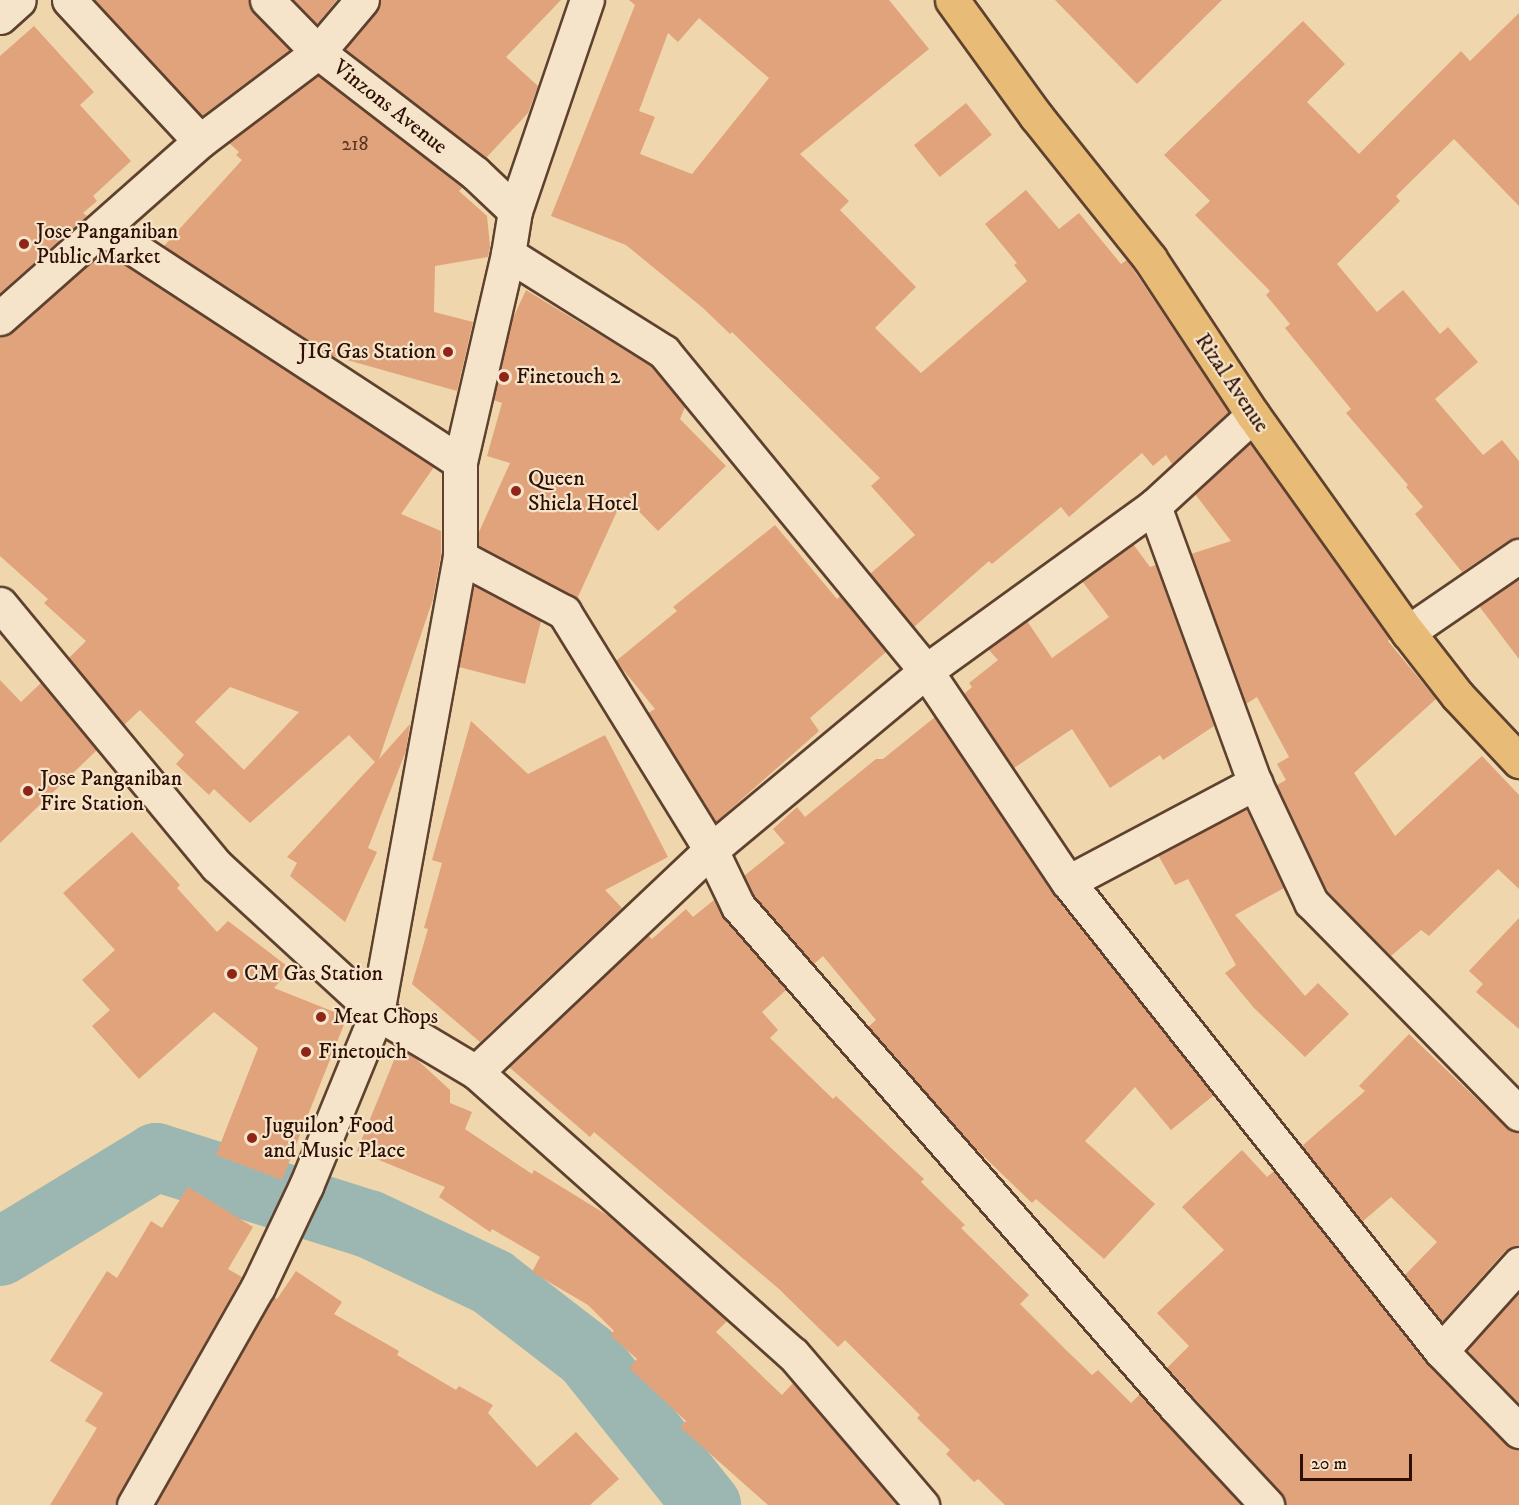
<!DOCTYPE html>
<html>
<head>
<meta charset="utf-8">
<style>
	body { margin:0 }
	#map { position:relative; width:1519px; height:1505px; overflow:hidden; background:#efd6ac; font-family:"IM FELL DW Pica",serif }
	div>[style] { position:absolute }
	.river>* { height:68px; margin:-34px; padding:0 34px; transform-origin:34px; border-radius:34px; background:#9cb7b2 }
	.building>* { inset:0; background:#e1a37c; transform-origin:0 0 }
	.roads { filter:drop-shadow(2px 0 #5e412e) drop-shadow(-2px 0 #5e412e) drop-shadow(0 2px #5e412e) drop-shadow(0 -2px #5e412e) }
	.minor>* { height:33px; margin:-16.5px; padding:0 16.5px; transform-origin:16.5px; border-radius:16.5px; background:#f5e4c9 }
	.major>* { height:33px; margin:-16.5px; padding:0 16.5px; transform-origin:16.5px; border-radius:16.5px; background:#e8bb76 }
	.dots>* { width:16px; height:16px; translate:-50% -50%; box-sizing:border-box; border:3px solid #f5e4c9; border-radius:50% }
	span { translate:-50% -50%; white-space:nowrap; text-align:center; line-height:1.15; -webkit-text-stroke:4.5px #f5e4c9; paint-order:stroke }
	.number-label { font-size:20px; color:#5b3422 }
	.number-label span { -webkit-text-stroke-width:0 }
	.street-label { font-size:22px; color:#2e0f04 }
	.poi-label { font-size:22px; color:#2e0f04 }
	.left { translate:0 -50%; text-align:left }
	.right { translate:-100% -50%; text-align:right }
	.scale { position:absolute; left:1300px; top:1454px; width:112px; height:27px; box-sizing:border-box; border:3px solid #2e0f04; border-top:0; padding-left:8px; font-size:18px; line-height:21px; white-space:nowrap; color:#2e0f04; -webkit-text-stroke:4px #f5e4c9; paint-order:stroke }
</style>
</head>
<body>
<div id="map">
	<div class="river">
		<div style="left:0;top:1252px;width:183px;rotate:-31.3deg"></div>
		<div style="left:156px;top:1157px;width:223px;rotate:17.5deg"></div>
		<div style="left:369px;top:1224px;width:136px;rotate:25.2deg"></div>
		<div style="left:492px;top:1282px;width:121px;rotate:37.6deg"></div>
		<div style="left:588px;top:1356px;width:191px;rotate:51.4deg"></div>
	</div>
	<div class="building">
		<div style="clip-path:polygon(95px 0,249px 0,254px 13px,290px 50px,202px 116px)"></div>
		<div style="clip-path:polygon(293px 0,337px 0,317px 24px)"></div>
		<div style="clip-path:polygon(380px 0,561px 0,506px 57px,538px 86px,528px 113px,486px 158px,345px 49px,376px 12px)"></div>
		<div style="clip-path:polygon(evenodd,629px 0,889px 0,929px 49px,800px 154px,849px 201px,840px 210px,916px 287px,875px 328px,921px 373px,1027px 281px,1014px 265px,1017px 263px,985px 224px,1026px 190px,1059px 229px,1079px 213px,1121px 264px,1127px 260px,1229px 412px,1172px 464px,1166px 455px,1153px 466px,1142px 453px,1069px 517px,1061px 507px,992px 564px,989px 561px,914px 627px,870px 574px,915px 535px,871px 486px,880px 478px,732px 332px,730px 334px,703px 308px,626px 245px,551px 216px,635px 5px,629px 0,699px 18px,769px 78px,692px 174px,640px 154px,655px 117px,639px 111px,668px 33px,678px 42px,699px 18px)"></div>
		<div style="clip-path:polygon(1055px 0,1222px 0,1137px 84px)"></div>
		<div style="clip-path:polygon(1519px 13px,1519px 206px,1454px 139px,1396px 196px,1400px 201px,1337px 264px,1377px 312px,1403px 290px,1440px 334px,1448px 327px,1478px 362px,1435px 399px,1483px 455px,1502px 440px,1519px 461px,1519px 537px,1508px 541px,1462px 572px,1415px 514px,1423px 507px,1406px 487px,1408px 485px,1346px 413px,1351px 409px,1285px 328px,1290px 324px,1266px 295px,1270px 291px,1195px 215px,1210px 201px,1164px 155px,1303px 21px,1345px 64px,1307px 102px,1359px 154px,1461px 51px,1470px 61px)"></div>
		<div style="clip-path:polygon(34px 26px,94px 92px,80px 105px,131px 161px,93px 196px,97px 201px,83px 213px,87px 216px,0 293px,0 56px)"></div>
		<div style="clip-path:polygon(318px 76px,463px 187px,459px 191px,487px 216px,490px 246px,488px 257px,435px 266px,434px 312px,473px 322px,457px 391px,333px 356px,164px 246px,242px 160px,236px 155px,239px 152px,229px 143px)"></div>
		<div style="left:966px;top:103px;width:41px;height:67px;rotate:51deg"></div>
		<div style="clip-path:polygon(evenodd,104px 251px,434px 467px,401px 514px,441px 531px,441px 555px,433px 599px,379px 759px,410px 724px,406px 751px,368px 848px,377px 852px,345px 922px,290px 876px,297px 863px,287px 857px,375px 762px,349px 735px,250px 823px,214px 789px,209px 795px,176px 764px,184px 755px,140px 710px,124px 725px,69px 658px,86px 641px,44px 603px,48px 599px,0 556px,0 336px,12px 332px,104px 251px,230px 687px,299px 712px,244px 770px,195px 722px,230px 687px)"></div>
		<div style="clip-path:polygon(526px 290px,651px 366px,685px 407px,680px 419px,726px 466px,658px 531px,624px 496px,577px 599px,479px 546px,479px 532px,510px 463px,487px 456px,502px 403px,493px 400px,512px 320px)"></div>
		<div style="clip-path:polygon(1250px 443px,1390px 639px,1388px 641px,1436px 699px,1354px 773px,1395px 836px,1482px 756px,1519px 795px,1519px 889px,1498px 869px,1429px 936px,1421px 930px,1391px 956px,1327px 891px,1277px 785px,1286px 780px,1277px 764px,1289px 757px,1257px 697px,1246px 704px,1191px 554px,1231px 541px,1195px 494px)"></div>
		<div style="clip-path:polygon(775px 525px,837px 599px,840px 596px,886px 652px,810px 718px,819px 731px,716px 822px,648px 713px,655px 709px,616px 661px,677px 611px,673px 607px)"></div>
		<div style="clip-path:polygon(1133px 544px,1150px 567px,1156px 565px,1214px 726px,1163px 760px,1160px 755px,1110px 788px,1072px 729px,1014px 768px,964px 694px,972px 687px,969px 683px,998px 660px,988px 649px,1027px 621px,1052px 658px,1109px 617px,1082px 581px)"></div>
		<div style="clip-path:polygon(1519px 579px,1519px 659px,1479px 606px)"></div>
		<div style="clip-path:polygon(474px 586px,541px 621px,525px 684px,459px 667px)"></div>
		<div style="clip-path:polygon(0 680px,21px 702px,41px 683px,97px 750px,0 843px)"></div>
		<div style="clip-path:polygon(935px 717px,1052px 893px,1214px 1095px,1171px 1130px,1135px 1087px,1085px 1141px,1155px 1204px,1104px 1259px,1036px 1199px,1032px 1203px,972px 1145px,868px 1027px,876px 1020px,823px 956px,814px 964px,754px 896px,744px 876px,785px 843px,773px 829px,797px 807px,805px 817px,876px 759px,883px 759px)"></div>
		<div style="clip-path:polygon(471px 721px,528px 774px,605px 735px,668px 857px,605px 890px,622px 908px,480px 1042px,412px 984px,428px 929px,424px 928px,442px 863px,432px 860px)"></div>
		<div style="clip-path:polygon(1246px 809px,1284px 888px,1235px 915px,1305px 996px,1318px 983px,1349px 1014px,1305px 1057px,1254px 1008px,1225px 973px,1236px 965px,1188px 879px,1175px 885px,1158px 855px)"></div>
		<div style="clip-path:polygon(132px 832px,180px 885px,177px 888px,217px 932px,228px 921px,291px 969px,274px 988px,347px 1017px,282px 1180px,216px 1155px,258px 1048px,214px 1012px,139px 1079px,92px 1026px,110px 1010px,82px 980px,115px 950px,63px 893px)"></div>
		<div style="clip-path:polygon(714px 900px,724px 918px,786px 990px,762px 1012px,778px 1030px,770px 1038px,833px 1099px,836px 1096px,924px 1179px,921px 1182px,965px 1225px,961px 1228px,1029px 1295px,1020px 1304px,1066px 1350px,1092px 1375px,1098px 1370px,1131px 1403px,1140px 1394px,1241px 1505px,1005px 1505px,978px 1479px,974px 1482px,946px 1454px,950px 1450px,917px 1418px,920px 1415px,845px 1340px,838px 1347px,779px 1289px,594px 1132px,590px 1137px,509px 1067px,648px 935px,652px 939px,686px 909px,693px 917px)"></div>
		<div style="clip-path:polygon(1519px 918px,1519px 1029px,1476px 992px,1483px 984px,1469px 971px)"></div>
		<div style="clip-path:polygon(1409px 1034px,1506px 1127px,1519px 1132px,1519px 1246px,1505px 1251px,1442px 1322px,1405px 1275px,1437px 1242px,1391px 1197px,1362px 1222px,1302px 1146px,1365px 1091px,1359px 1086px)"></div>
		<div style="clip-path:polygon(399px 1048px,413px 1056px,450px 1090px,450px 1103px,472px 1112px,465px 1129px,532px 1174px,534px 1170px,612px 1218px,727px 1321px,716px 1332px,782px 1395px,793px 1383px,897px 1505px,768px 1505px,680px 1427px,686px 1421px,629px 1368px,637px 1359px,610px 1335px,614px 1331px,588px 1305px,532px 1272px,540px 1257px,492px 1229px,490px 1232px,439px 1197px,445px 1187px,357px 1151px)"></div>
		<div style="clip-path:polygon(1242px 1150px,1267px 1177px,1274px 1171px,1426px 1363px,1506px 1444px,1519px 1449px,1519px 1505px,1285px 1505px,1281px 1492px,1167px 1368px,1189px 1346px,1157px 1313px,1224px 1250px,1182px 1207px)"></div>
		<div style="clip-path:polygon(188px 1187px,253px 1227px,228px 1269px,242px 1277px,118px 1496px,115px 1505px,50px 1505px,97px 1428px,85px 1421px,103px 1393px,50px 1361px,107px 1271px,117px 1278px,151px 1221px,162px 1228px)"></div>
		<div style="clip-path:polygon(296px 1271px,342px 1302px,334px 1314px,399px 1351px,397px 1355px,456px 1390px,459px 1386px,493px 1405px,488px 1413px,537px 1467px,576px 1432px,619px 1479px,590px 1505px,156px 1505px,274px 1297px,277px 1299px)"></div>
		<div style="clip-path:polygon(1519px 1292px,1519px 1404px,1467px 1350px)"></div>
	</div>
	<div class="roads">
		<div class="minor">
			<div style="left:69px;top:0;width:192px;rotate:47.1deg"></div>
			<div style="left:267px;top:0;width:73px;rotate:45.6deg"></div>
			<div style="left:318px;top:52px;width:198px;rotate:37.6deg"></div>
			<div style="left:475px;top:173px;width:55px;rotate:43.5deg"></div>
			<div style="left:0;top:17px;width:25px;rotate:-42deg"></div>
			<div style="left:104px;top:229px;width:425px;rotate:33.2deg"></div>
			<div style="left:508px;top:254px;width:184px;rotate:32.1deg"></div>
			<div style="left:664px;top:352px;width:413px;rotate:50.6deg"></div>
			<div style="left:926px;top:671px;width:254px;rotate:56.1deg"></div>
			<div style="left:1068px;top:882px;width:599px;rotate:51.5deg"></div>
			<div style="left:1441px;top:1351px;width:112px;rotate:45.7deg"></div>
			<div style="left:0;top:318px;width:267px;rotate:-41.5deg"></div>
			<div style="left:200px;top:141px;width:148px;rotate:-37deg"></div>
			<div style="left:318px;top:52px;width:68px;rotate:-49.8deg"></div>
			<div style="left:1154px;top:506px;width:295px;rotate:70deg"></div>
			<div style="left:1255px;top:783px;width:132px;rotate:64.8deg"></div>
			<div style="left:1311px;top:902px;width:297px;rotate:45.5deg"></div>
			<div style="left:460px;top:557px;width:118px;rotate:27.9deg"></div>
			<div style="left:564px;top:612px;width:280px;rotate:58.3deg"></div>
			<div style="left:711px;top:850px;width:62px;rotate:64.3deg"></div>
			<div style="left:738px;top:906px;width:665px;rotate:48.84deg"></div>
			<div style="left:1176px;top:1407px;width:134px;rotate:47.1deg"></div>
			<div style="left:0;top:604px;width:340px;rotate:50.4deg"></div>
			<div style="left:217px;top:866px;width:217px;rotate:42.6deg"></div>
			<div style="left:377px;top:1013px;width:115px;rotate:30.8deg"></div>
			<div style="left:476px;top:1072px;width:424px;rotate:41.7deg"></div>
			<div style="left:793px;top:1354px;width:199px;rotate:49.5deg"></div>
			<div style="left:1408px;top:632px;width:135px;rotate:-34.4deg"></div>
			<div style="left:1068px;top:882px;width:212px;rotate:-27.9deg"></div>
			<div style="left:476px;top:1072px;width:323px;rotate:-43.4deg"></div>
			<div style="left:711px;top:850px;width:280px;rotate:-39.8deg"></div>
			<div style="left:926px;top:671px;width:281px;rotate:-35.9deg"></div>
			<div style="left:1154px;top:506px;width:134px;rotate:-42.6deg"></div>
			<div style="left:1441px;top:1351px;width:117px;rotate:-48.1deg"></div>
			<div style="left:134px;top:1505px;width:251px;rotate:-60.4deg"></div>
			<div style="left:258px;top:1287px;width:112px;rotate:-64.6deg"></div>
			<div style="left:306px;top:1186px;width:187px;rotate:-67.7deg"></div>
			<div style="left:377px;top:1013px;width:463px;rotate:-79.7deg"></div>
			<div style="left:460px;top:557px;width:95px;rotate:-90deg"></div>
			<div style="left:460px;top:462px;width:213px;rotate:-77deg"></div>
			<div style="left:508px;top:254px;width:44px;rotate:-80.8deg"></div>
			<div style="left:515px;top:211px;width:223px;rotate:-71.2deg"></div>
		</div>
		<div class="major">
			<div style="left:952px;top:0;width:143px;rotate:54.1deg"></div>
			<div style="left:1036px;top:116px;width:183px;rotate:51.4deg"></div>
			<div style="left:1150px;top:259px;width:187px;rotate:56.6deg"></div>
			<div style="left:1253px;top:415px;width:267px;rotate:54.5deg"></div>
			<div style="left:1408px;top:632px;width:80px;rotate:52.1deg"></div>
			<div style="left:1457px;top:695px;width:91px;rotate:46.8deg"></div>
		</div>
	</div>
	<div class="dots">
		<div style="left:24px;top:244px;background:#8f2418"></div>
		<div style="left:448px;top:352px;background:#8f2418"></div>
		<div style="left:504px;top:377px;background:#8f2418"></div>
		<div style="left:516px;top:491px;background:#8f2418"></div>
		<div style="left:28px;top:791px;background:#8f2418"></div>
		<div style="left:232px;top:974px;background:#8f2418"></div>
		<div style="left:321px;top:1017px;background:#8f2418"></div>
		<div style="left:306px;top:1052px;background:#8f2418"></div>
		<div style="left:252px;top:1138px;background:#8f2418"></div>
	</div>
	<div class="number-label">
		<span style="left:355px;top:144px">218</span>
	</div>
	<div class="street-label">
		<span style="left:390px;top:107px;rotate:38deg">Vinzons Avenue</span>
		<span style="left:1232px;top:383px;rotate:56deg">Rizal Avenue</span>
	</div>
	<div class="poi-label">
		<span class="left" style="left:36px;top:244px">Jose Panganiban<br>Public Market</span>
		<span class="right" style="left:436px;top:352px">JIG Gas Station</span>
		<span class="left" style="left:516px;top:377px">Finetouch 2</span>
		<span class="left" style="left:528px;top:491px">Queen<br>Shiela Hotel</span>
		<span class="left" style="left:40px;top:791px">Jose Panganiban<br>Fire Station</span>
		<span class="left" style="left:244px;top:974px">CM Gas Station</span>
		<span class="left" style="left:333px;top:1017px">Meat Chops</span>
		<span class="left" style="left:318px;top:1052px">Finetouch</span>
		<span class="left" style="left:264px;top:1138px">Juguilon' Food<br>and Music Place</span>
	</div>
	<div class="scale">20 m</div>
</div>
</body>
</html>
